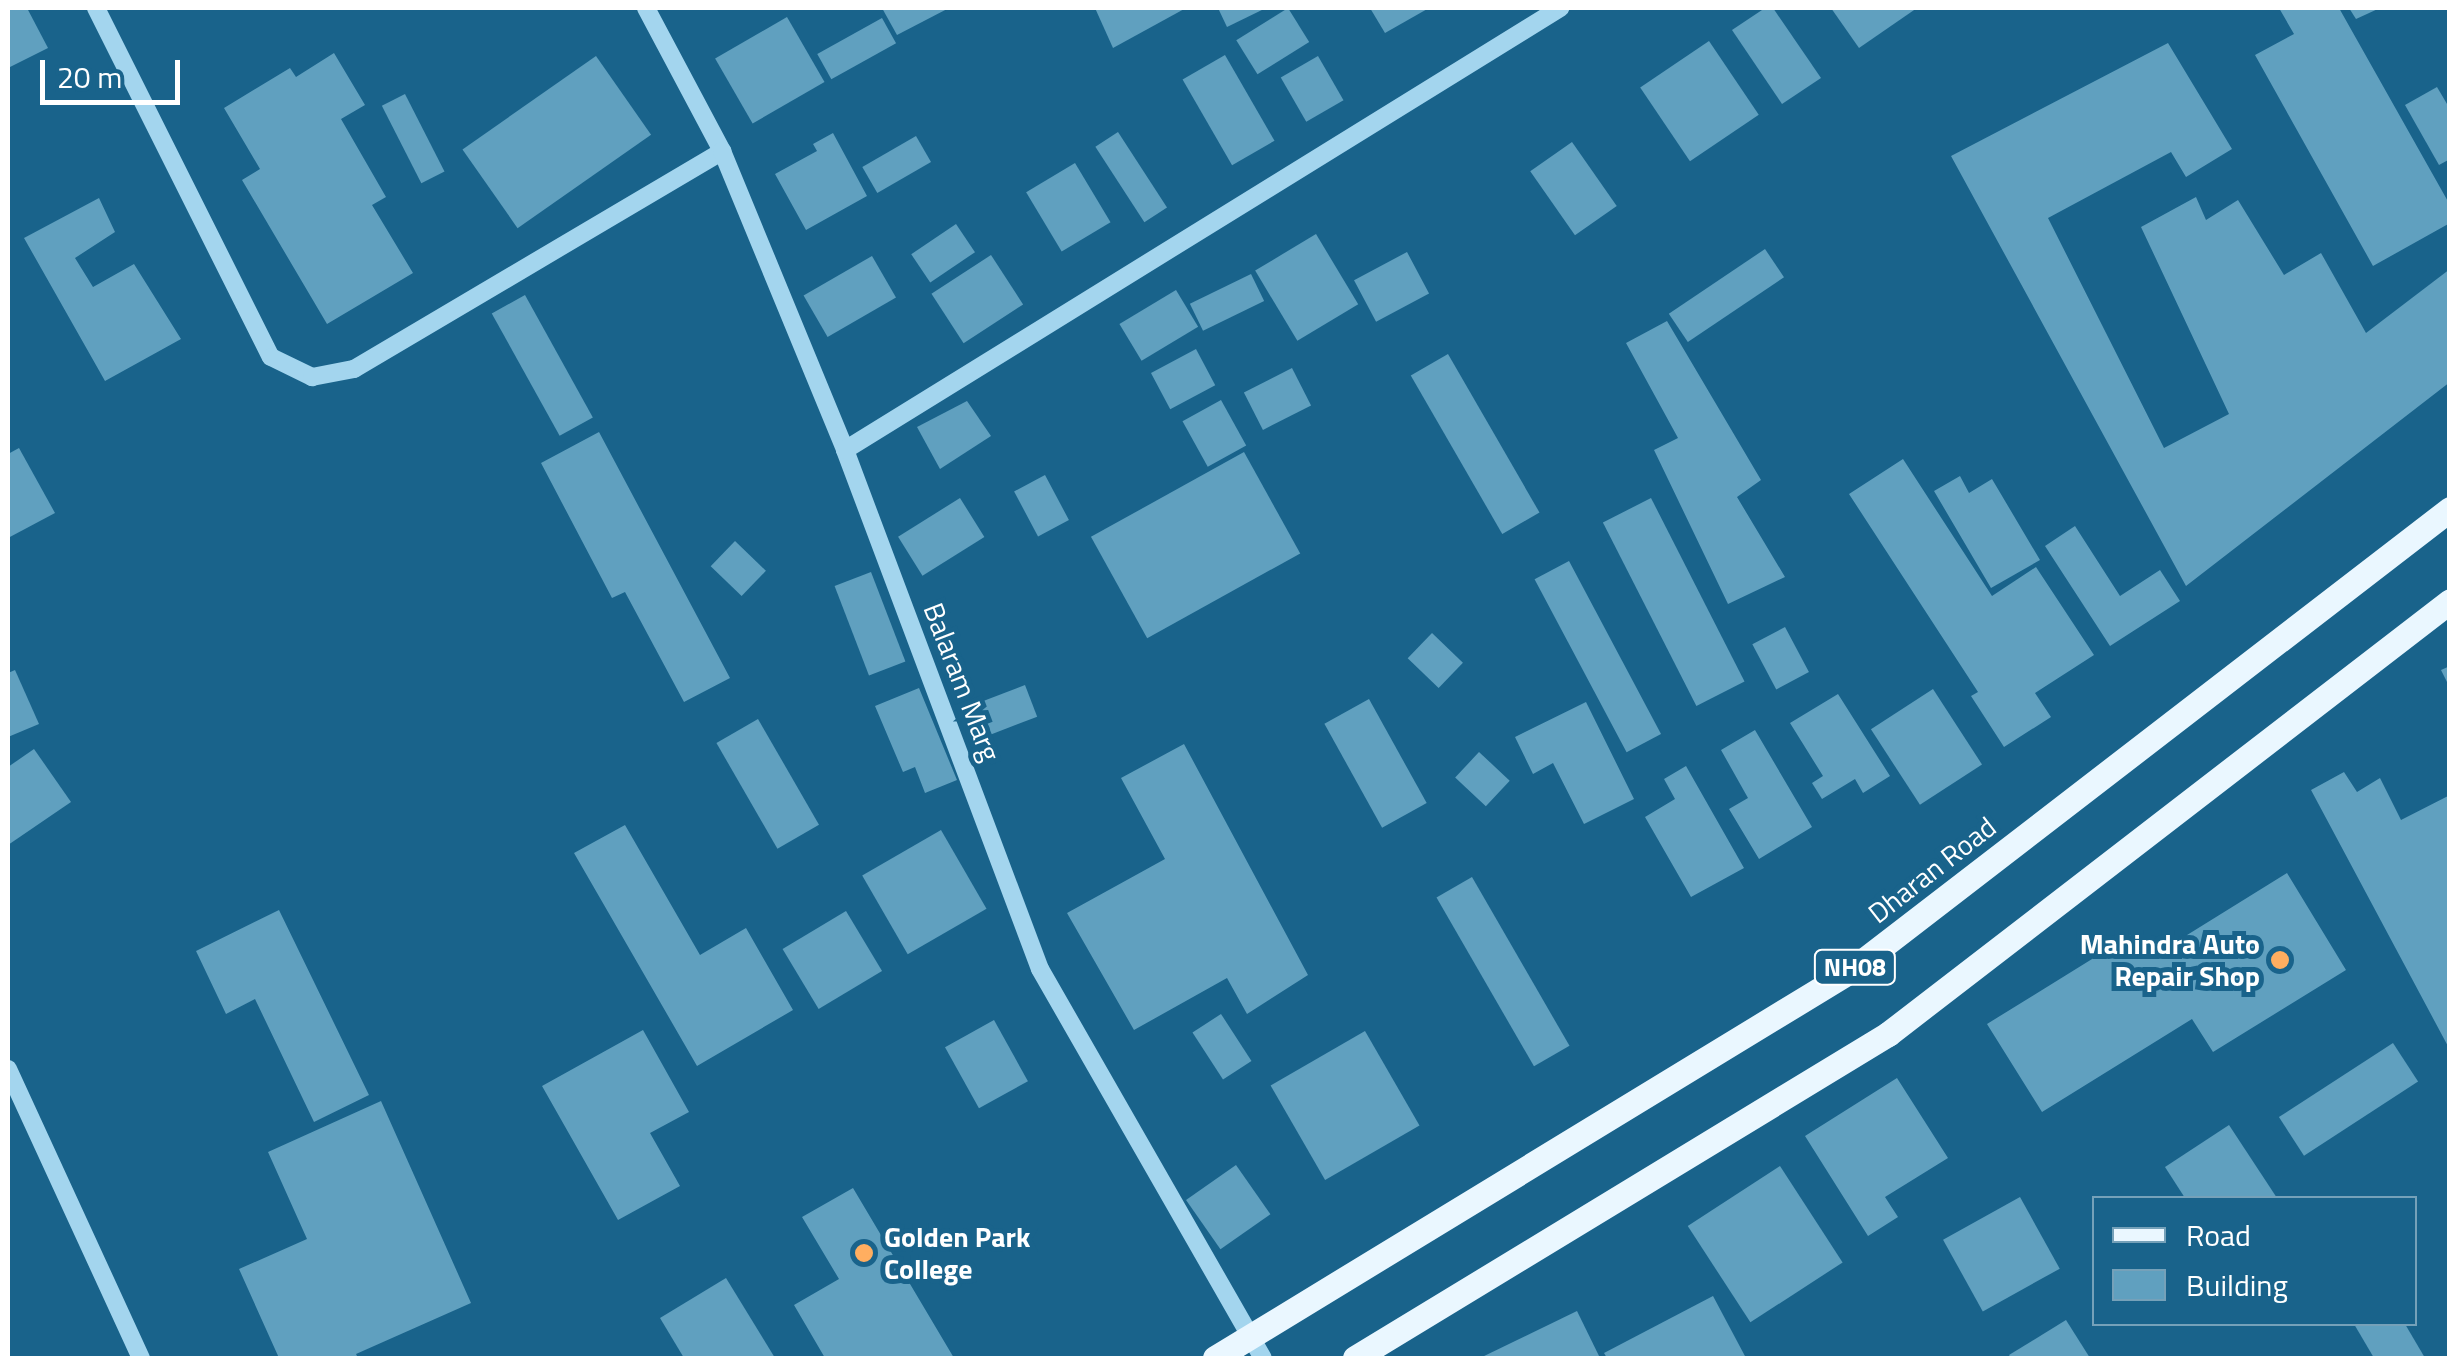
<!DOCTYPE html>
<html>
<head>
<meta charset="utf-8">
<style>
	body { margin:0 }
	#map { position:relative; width:2457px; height:1366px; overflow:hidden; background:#19638b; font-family:"Titillium Web",sans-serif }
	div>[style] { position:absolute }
	.building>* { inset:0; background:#60a0bf; transform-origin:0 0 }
	.minor>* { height:18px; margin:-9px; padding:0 9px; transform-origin:9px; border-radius:9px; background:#a3d5ee }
	.major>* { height:25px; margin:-12.5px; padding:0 12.5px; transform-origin:12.5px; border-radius:12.5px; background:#eaf7ff }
	.dots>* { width:28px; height:28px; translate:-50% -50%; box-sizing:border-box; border:5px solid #19638b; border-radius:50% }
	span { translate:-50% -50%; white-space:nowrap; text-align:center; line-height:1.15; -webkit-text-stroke:10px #19638b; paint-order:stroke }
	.shield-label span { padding:2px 8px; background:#19638b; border:2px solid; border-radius:8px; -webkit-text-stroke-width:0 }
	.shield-label { font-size:25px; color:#fff; font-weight:700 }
	.street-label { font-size:28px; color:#fff }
	.poi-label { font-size:28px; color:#fff; font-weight:700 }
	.right { translate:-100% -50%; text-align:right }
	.left { translate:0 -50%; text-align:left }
	.frame { position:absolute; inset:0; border:10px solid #fff; pointer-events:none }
	.legend { position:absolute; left:2092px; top:1196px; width:325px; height:130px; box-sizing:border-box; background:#19638b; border:2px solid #75a1b9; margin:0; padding:12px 18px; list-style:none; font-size:30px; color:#fff }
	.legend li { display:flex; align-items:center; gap:20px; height:50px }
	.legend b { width:50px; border:2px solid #75a1b9 }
	.scale { position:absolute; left:40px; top:60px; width:140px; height:45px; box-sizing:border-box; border:5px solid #fff; border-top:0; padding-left:12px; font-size:30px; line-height:35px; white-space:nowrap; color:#fff; -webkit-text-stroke:8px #19638b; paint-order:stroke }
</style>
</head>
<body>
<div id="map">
	<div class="building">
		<div style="clip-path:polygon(8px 8px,27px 8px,48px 48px,8px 68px)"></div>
		<div style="clip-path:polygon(882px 8px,949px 8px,897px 35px)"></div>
		<div style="clip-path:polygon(1095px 8px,1186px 8px,1113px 48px)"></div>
		<div style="clip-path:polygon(1218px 8px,1266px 8px,1227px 27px)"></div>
		<div style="left:1288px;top:8px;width:40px;height:61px;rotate:58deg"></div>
		<div style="clip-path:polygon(1370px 8px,1429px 8px,1385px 33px)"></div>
		<div style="clip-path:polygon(1765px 8px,1773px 8px,1821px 78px,1782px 104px,1732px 30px)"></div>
		<div style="clip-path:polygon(1831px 8px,1917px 8px,1859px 48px)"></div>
		<div style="clip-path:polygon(2279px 8px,2339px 8px,2450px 205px,2450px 223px,2373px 266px,2255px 55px,2294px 34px)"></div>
		<div style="clip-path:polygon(2349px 8px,2380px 8px,2356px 19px)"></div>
		<div style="left:787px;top:17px;width:75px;height:83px;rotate:60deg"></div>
		<div style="left:882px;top:18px;width:29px;height:74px;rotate:61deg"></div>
		<div style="left:1709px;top:41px;width:89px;height:83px;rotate:56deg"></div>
		<div style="clip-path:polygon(2168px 43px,2232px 149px,2186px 177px,2171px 152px,2048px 218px,2164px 448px,2229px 414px,2141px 227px,2196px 197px,2206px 220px,2238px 200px,2284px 275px,2321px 253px,2366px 333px,2450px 269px,2450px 382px,2186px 586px,1951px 156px)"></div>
		<div style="clip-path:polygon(334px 53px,365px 105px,341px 119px,386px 197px,372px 205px,413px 273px,327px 324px,242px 180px,260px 169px,224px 108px,290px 68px,296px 77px)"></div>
		<div style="left:1225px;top:55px;width:99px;height:49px;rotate:60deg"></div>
		<div style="left:596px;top:56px;width:96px;height:163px;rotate:55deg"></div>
		<div style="left:1318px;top:56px;width:51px;height:43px;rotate:60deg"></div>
		<div style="clip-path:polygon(2437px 87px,2450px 109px,2450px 159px,2439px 165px,2405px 105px)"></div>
		<div style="left:405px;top:94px;width:87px;height:26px;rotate:63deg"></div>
		<div style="left:1118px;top:132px;width:90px;height:27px;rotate:57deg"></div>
		<div style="clip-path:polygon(833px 133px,867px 196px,806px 230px,775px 174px,817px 151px,813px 144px)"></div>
		<div style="left:916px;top:136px;width:30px;height:62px;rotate:60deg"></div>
		<div style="left:1572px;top:142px;width:78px;height:51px;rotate:55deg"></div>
		<div style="left:1075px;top:163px;width:69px;height:57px;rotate:59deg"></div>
		<div style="clip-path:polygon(99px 198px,115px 232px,75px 258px,93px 287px,134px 264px,181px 339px,105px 381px,24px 238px)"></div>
		<div style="left:956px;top:224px;width:34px;height:54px;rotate:56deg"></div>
		<div style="left:1316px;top:234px;width:82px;height:71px;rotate:59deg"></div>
		<div style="left:1765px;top:249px;width:34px;height:116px;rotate:56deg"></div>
		<div style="left:1407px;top:252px;width:47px;height:60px;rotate:62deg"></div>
		<div style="left:991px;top:255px;width:59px;height:71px;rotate:57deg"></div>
		<div style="left:872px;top:256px;width:48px;height:79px;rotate:60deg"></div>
		<div style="left:1251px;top:274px;width:30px;height:68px;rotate:64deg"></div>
		<div style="left:1176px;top:290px;width:43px;height:66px;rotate:59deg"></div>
		<div style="left:525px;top:295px;width:140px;height:38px;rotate:61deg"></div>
		<div style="clip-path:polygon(1667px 321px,1761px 480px,1737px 497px,1785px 577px,1728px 604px,1654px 450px,1678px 438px,1626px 343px)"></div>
		<div style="left:1196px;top:349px;width:41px;height:51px;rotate:62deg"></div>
		<div style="left:1448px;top:354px;width:183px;height:43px;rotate:60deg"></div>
		<div style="left:1292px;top:368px;width:42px;height:54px;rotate:63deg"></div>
		<div style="left:1221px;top:400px;width:52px;height:44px;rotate:61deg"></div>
		<div style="clip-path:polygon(967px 401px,991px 436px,940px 469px,917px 427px)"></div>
		<div style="clip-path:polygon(599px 432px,730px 678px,684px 702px,625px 592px,612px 598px,541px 463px)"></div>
		<div style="clip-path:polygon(19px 448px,55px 513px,8px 538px,8px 454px)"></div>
		<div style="left:1244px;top:452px;width:116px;height:175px;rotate:61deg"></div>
		<div style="clip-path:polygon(1903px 459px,1992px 596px,2036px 567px,2094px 655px,2035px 693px,2051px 717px,2004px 747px,1971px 696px,1978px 692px,1849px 494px)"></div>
		<div style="left:1045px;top:475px;width:51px;height:35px;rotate:62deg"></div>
		<div style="clip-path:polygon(1960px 476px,1969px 493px,1992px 479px,2040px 560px,1991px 588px,1934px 491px)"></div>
		<div style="left:960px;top:498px;width:46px;height:73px;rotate:58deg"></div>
		<div style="left:1651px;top:498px;width:206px;height:54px;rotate:63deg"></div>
		<div style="clip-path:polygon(2075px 526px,2120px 596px,2160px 570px,2180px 601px,2110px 646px,2045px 546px)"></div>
		<div style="left:735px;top:541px;width:43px;height:35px;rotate:44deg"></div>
		<div style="left:1569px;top:561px;width:196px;height:39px;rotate:62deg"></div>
		<div style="left:871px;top:572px;width:96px;height:39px;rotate:69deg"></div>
		<div style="left:1785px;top:627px;width:51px;height:37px;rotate:62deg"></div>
		<div style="left:1432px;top:633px;width:43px;height:35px;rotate:44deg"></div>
		<div style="clip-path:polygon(2450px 666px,2450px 688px,2441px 670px)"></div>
		<div style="clip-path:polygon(15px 670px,39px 724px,8px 737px,8px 673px)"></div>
		<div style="left:1025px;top:685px;width:34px;height:53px;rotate:69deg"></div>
		<div style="clip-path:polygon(919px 688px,957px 780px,925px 793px,915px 767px,903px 772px,875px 706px)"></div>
		<div style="left:1933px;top:689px;width:90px;height:74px;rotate:57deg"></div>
		<div style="clip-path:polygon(1838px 694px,1890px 776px,1863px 793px,1855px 779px,1822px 799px,1812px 783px,1823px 776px,1790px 723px)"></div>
		<div style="left:1369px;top:699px;width:119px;height:51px;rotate:61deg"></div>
		<div style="clip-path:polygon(1586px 702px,1634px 799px,1584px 824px,1553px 763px,1533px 774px,1515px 737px)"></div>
		<div style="left:758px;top:719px;width:122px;height:48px;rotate:60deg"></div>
		<div style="clip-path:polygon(1755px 730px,1812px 827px,1759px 859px,1729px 809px,1748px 798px,1721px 750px)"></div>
		<div style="clip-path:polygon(1184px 744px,1308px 975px,1247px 1014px,1227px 978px,1134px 1030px,1067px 913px,1165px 859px,1121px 778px)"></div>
		<div style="clip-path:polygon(34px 749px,71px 802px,8px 845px,8px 767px)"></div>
		<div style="left:1479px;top:752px;width:42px;height:35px;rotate:43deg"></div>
		<div style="clip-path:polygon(1686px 766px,1744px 868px,1691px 897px,1645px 817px,1675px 799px,1664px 779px)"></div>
		<div style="clip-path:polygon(2344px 772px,2357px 792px,2380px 778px,2401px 820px,2450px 795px,2450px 1050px,2311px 790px)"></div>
		<div style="clip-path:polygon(625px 825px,700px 955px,746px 928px,793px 1010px,697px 1066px,574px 853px)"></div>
		<div style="left:941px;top:830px;width:91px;height:91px;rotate:60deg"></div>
		<div style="clip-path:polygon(2287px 873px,2346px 970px,2213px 1052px,2192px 1019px,2042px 1112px,1987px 1024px,2134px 933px,2150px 958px)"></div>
		<div style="left:1472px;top:877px;width:195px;height:41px;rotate:60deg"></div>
		<div style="clip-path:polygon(279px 910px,369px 1095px,314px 1122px,255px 999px,226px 1014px,196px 951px)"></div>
		<div style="left:846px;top:911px;width:70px;height:74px;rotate:59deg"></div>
		<div style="left:1221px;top:1014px;width:56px;height:34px;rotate:57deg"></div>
		<div style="left:994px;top:1020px;width:70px;height:56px;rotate:61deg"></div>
		<div style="clip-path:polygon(643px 1030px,689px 1112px,650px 1133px,680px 1186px,618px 1220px,542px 1086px)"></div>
		<div style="left:1365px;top:1031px;width:109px;height:109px;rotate:60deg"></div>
		<div style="left:2393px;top:1043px;width:46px;height:136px;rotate:57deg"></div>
		<div style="clip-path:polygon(1897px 1078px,1948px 1158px,1885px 1197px,1898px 1217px,1868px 1236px,1805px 1136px)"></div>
		<div style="clip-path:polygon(381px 1101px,471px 1303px,356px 1354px,358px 1358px,279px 1358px,239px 1269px,307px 1239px,268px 1152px)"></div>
		<div style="clip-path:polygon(2229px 1125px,2277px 1198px,2185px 1198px,2165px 1167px)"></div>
		<div style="left:1236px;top:1165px;width:60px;height:61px;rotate:55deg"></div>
		<div style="left:1780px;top:1166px;width:115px;height:110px;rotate:57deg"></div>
		<div style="clip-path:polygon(853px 1188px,954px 1358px,825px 1358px,794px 1305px,839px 1279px,802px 1217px)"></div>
		<div style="left:2020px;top:1197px;width:82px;height:88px;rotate:61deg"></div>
		<div style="clip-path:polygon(726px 1278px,775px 1358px,684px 1358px,660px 1318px)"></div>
		<div style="clip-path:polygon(1713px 1296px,1746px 1358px,1607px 1358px,1604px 1353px)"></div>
		<div style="clip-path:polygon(1577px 1311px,1600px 1358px,1480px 1358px)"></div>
		<div style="clip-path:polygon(2066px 1320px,2090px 1358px,2011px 1358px,2009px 1355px)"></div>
		<div style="clip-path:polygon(2354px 1324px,2405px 1324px,2425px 1358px,2374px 1358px)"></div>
	</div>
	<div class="minor">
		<div style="left:96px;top:8px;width:390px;rotate:63.4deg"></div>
		<div style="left:271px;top:357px;width:46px;rotate:26deg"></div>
		<div style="left:312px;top:377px;width:43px;rotate:-10.8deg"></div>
		<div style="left:354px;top:369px;width:428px;rotate:-30.6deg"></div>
		<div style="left:646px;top:8px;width:162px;rotate:62deg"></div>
		<div style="left:722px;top:151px;width:323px;rotate:67.6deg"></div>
		<div style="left:845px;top:450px;width:554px;rotate:69.41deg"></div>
		<div style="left:1040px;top:969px;width:448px;rotate:60.2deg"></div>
		<div style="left:845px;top:450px;width:841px;rotate:-31.72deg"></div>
		<div style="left:8px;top:1069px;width:318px;rotate:65.3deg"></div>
	</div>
	<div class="major">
		<div style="left:1215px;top:1358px;width:744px;rotate:-31.36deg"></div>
		<div style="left:1850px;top:971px;width:757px;rotate:-37.6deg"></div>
		<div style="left:1355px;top:1358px;width:624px;rotate:-31.29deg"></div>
		<div style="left:1888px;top:1034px;width:709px;rotate:-37.61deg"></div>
	</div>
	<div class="dots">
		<div style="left:2280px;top:960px;background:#ffae60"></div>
		<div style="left:864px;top:1253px;background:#ffae60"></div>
	</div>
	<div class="shield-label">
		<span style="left:1855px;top:967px">NH08</span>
	</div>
	<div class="street-label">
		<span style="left:962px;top:682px;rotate:69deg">Balaram Marg</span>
		<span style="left:1932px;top:870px;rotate:-38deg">Dharan Road</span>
	</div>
	<div class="poi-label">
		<span class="right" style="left:2260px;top:960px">Mahindra Auto<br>Repair Shop</span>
		<span class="left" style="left:884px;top:1253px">Golden Park<br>College</span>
	</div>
	<div class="frame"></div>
	<ul class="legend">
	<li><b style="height:12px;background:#eaf7ff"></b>Road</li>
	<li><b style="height:28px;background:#60a0bf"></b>Building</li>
	</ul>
	<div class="scale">20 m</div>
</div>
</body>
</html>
